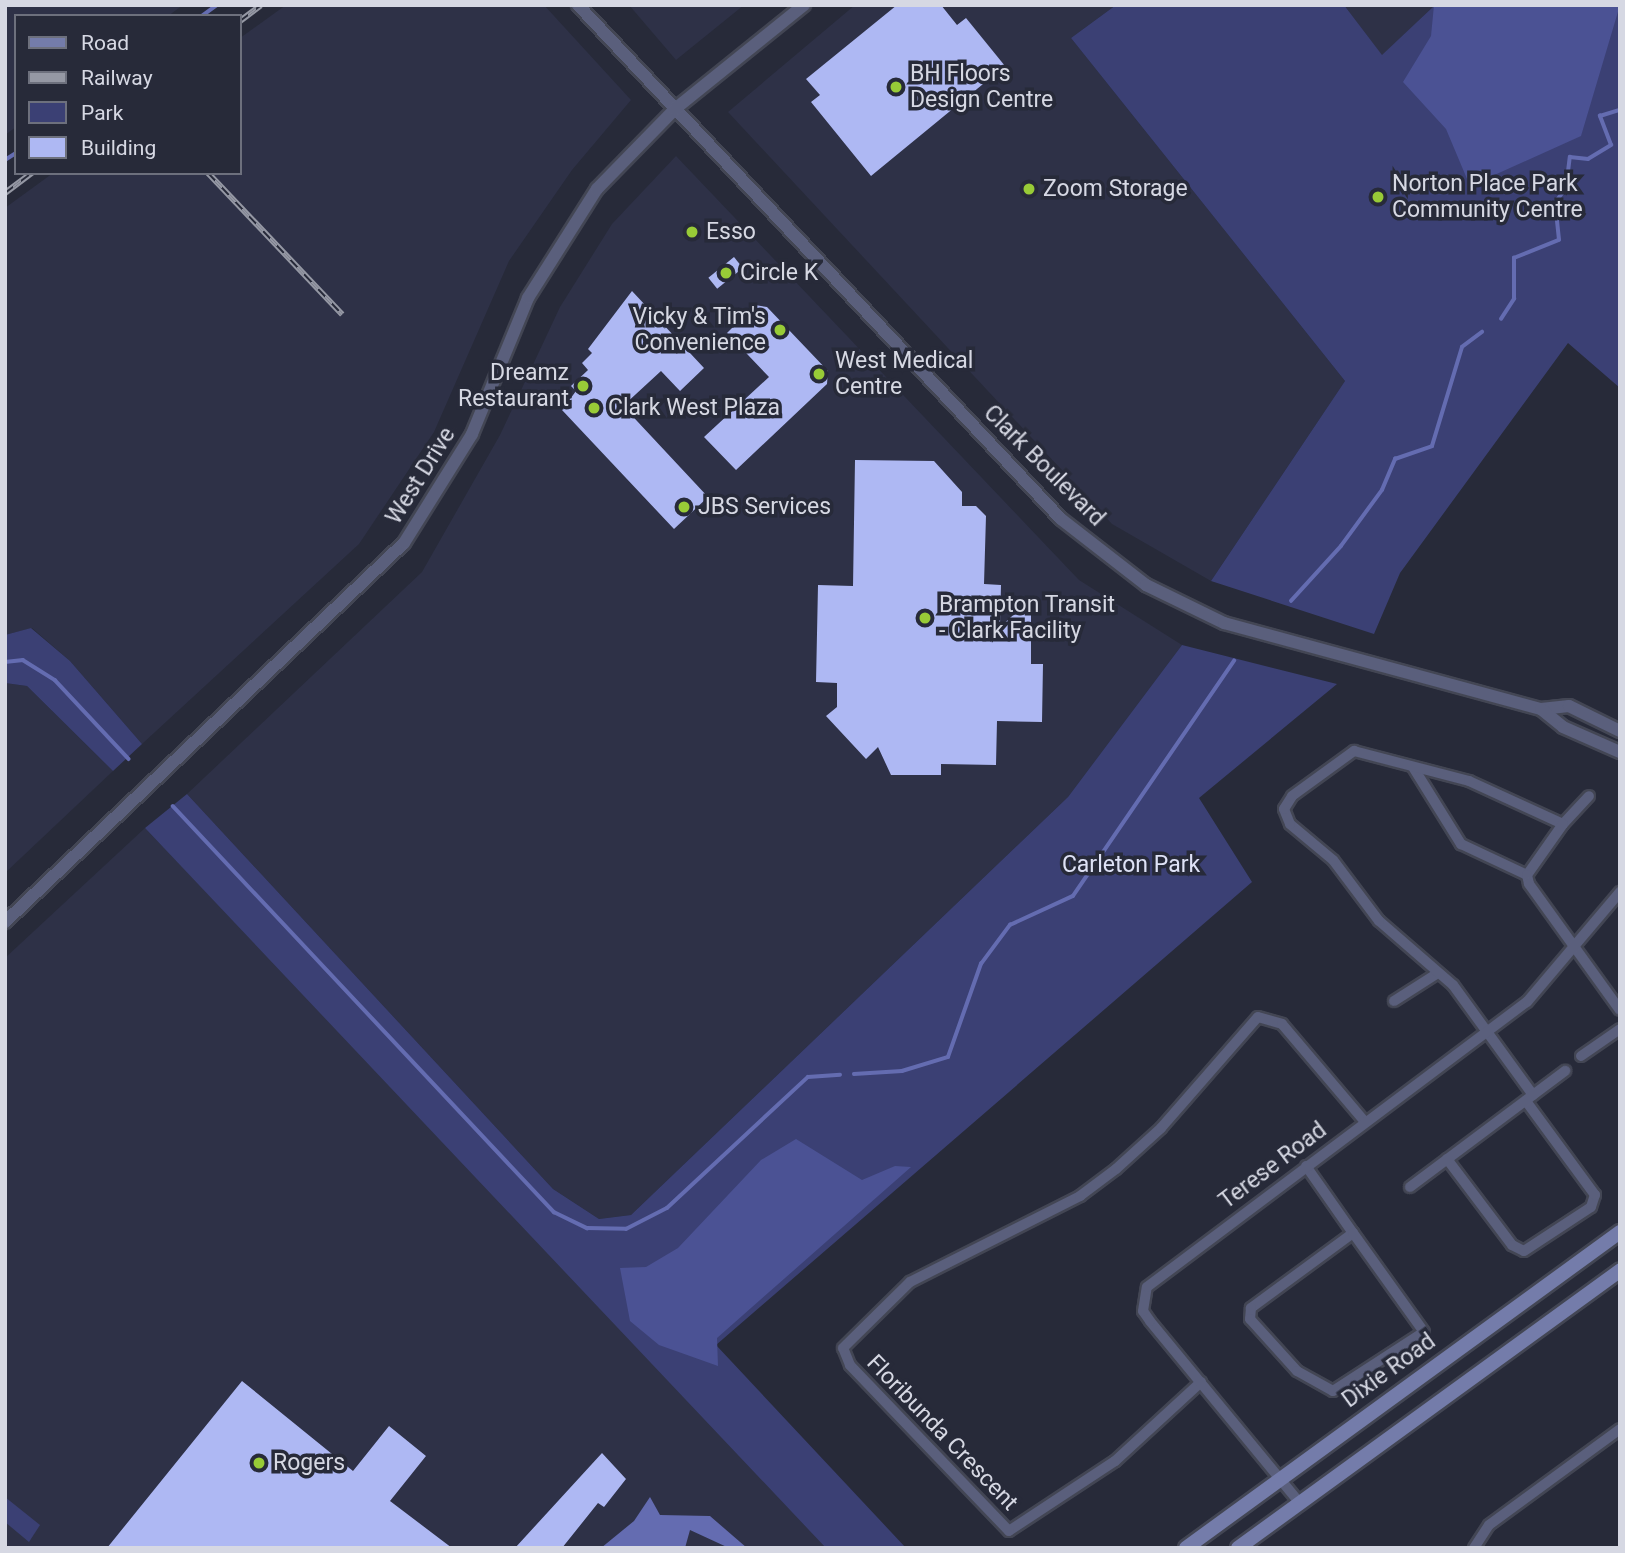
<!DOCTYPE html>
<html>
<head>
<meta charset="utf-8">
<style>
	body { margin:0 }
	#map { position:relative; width:1625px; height:1553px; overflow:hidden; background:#272a39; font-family:Roboto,sans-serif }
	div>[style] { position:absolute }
	.built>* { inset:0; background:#2e3147 }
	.green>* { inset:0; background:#3b4074 }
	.forest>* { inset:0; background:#4b5294 }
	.water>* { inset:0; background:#646cb1 }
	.stream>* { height:3.5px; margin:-1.75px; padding:0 1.75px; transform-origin:1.75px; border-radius:1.75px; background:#646cb1 }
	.building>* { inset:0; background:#aeb8f3; transform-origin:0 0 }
	.roads { filter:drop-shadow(2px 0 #434654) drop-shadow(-2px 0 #434654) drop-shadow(0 2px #434654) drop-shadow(0 -2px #434654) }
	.minor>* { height:10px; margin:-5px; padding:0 5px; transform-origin:5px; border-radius:5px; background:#5a5f7c }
	.tertiary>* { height:12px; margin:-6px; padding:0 6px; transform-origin:6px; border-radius:6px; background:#5a5f7c }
	.secondary>* { height:14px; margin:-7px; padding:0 7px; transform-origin:7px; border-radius:7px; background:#747caa }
	.rail>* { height:6px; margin-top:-3px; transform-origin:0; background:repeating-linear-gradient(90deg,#272a39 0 10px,#9598a4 0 20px); box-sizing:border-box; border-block:2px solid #9598a4 }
	.dots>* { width:19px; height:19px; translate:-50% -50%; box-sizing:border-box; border:4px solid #272a39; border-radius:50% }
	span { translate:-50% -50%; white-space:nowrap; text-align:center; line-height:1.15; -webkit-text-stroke:7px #272a39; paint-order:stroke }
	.poi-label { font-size:23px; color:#d6d8e3 }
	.left { translate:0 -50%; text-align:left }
	.right { translate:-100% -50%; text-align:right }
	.street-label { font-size:23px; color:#d6d8e3 }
	.park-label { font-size:23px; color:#dee2f6 }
	.frame { position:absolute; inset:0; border:7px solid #d6d8e3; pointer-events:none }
	.legend { position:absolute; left:14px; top:14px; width:228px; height:161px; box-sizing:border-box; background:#272a39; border:2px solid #6d707d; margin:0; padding:9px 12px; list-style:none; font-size:21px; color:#d6d8e3 }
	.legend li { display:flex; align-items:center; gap:14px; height:35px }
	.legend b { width:35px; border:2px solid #6d707d }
</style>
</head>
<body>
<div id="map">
	<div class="built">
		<div style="clip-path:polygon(5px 5px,183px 5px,168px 16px,16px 16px,16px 127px,5px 135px)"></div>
		<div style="clip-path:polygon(286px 5px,544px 5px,631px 100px,572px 170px,509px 261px,434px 432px,359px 544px,142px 744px,70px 661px,32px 628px,5px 635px,5px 208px,53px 173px,240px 173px,240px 38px)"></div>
		<div style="clip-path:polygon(629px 5px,744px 5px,676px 60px)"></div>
		<div style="clip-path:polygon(855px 5px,1116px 5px,1071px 38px,1345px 381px,1211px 581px,1112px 524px,728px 112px)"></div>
		<div style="clip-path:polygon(1344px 5px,1435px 5px,1382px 56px)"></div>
		<div style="clip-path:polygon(676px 156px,1079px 580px,1182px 645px,1068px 797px,631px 1215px,599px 1219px,553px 1189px,187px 794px,422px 572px,500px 435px,560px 307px,612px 224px)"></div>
		<div style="clip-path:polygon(5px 683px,27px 686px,113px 771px,5px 873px)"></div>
		<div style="clip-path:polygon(145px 828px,311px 1001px,827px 1548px,5px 1548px,5px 958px)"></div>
	</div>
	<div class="green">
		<div style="clip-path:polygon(1116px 5px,1344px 5px,1382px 55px,1435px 5px,1620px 5px,1620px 388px,1568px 343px,1400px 573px,1374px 634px,1211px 581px,1345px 381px,1071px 38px)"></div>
		<div style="clip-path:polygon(31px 628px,70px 661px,142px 744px,113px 771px,27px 686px,5px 683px,5px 635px)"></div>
		<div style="clip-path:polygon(1182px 645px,1337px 684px,1199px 798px,1252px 882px,716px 1345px,906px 1548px,826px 1548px,145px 828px,187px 794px,553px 1189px,599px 1219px,631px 1215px,1068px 797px)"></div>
		<div style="clip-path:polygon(5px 1497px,40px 1525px,29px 1542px,5px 1522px)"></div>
	</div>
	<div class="forest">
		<div style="clip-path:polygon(1434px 5px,1620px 5px,1581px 136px,1470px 186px,1446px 129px,1403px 82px,1431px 36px)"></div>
		<div style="clip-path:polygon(796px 1139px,862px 1180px,895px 1166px,911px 1167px,717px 1338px,718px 1366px,659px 1345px,630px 1321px,620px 1268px,646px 1267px,678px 1248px,761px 1160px)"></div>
	</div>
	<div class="water">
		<div style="clip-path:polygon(650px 1497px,660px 1515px,710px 1516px,747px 1548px,729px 1548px,690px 1530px,685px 1548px,601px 1548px,634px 1521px)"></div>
	</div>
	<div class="stream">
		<div style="left:202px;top:16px;width:19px;rotate:-36deg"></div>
		<div style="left:5px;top:160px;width:13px;rotate:-32deg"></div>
		<div style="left:1501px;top:319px;width:24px;rotate:-57deg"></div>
		<div style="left:1514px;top:299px;width:41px;rotate:-90deg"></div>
		<div style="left:1514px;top:258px;width:48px;rotate:-21.8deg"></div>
		<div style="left:1559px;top:240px;width:37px;rotate:-96deg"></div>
		<div style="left:1555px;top:203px;width:19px;rotate:-54deg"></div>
		<div style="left:1566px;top:188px;width:31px;rotate:-83deg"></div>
		<div style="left:1570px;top:157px;width:18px;rotate:6deg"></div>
		<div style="left:1588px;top:159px;width:27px;rotate:-31deg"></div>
		<div style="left:1611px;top:145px;width:31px;rotate:-111deg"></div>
		<div style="left:1600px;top:116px;width:21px;rotate:-17deg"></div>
		<div style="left:1291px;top:601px;width:74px;rotate:-47.7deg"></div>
		<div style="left:1341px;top:546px;width:69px;rotate:-53.8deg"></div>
		<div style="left:1382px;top:490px;width:34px;rotate:-67deg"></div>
		<div style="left:1395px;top:459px;width:39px;rotate:-19deg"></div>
		<div style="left:1432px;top:446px;width:103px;rotate:-73.1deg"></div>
		<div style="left:1462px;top:347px;width:25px;rotate:-37deg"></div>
		<div style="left:5px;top:662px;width:18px;rotate:-6deg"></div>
		<div style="left:23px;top:660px;width:38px;rotate:32deg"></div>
		<div style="left:55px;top:680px;width:108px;rotate:46.9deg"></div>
		<div style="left:173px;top:806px;width:557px;rotate:46.82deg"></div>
		<div style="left:554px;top:1212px;width:37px;rotate:26deg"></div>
		<div style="left:587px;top:1228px;width:39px;rotate:1deg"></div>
		<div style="left:626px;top:1229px;width:46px;rotate:-27.1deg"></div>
		<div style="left:667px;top:1208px;width:192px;rotate:-42.9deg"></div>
		<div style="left:808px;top:1077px;width:32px;rotate:-4deg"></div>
		<div style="left:854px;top:1074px;width:48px;rotate:-3.6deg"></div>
		<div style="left:902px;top:1071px;width:48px;rotate:-16.9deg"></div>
		<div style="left:948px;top:1057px;width:99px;rotate:-70.5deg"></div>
		<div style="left:981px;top:964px;width:49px;rotate:-53.4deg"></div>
		<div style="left:1010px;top:925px;width:69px;rotate:-24.7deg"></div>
		<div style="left:1073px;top:896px;width:285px;rotate:-55.6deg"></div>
	</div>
	<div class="building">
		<div style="clip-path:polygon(897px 5px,941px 5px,957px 25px,966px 18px,1005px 66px,871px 176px,811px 102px,820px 95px,806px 79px)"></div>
		<div style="left:734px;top:257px;width:14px;height:33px;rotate:51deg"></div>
		<div style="clip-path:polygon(632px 291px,704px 368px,680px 391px,661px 371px,623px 406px,708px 497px,674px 529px,562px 410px,576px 391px,571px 386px,588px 370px,582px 363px,592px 353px,588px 349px)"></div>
		<div style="clip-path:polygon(755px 305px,767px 307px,828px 371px,827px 384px,736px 470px,704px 437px,769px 377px,727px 333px)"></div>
		<div style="clip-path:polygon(855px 460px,934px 461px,962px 492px,962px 506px,976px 506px,986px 516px,984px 584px,1001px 585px,1000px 627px,1020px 609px,1031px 613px,1031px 664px,1043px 664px,1042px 722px,997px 721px,996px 765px,941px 764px,941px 775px,891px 775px,878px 747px,866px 759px,826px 716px,837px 707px,837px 683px,816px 682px,818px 585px,853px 586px)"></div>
		<div style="clip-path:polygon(242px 1381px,353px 1471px,389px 1426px,426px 1456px,390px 1501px,452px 1548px,107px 1548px)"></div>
		<div style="clip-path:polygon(602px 1453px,626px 1479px,604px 1507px,598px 1503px,562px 1548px,515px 1548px)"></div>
	</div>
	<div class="roads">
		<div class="minor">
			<div style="left:1413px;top:767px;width:91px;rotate:58.1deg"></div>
			<div style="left:1461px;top:844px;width:73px;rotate:25.2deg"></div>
			<div style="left:1563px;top:824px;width:38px;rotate:-47deg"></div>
			<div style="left:1394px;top:1001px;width:52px;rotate:-32.5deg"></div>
			<div style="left:1581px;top:1056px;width:47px;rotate:-34.7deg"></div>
			<div style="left:1533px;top:1095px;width:136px;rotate:-126deg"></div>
			<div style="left:1453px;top:985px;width:98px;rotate:-139.1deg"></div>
			<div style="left:1379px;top:921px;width:76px;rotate:-127deg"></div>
			<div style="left:1333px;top:860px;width:56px;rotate:-140.1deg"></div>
			<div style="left:1290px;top:824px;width:16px;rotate:-112deg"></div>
			<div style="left:1284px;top:809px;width:15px;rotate:-58deg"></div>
			<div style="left:1292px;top:796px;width:77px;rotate:-36deg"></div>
			<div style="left:1354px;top:751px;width:119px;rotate:14.6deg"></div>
			<div style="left:1469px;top:781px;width:103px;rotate:24.6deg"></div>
			<div style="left:1563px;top:824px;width:62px;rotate:125.2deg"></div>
			<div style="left:1527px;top:875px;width:9px;rotate:77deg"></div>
			<div style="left:1529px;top:884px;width:155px;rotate:54.2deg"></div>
			<div style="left:1447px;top:1159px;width:108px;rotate:52.9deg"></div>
			<div style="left:1512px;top:1245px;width:13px;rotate:27deg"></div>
			<div style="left:1524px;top:1251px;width:80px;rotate:-33.3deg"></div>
			<div style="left:1591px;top:1207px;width:13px;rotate:-72deg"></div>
			<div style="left:1595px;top:1195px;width:117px;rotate:-126.3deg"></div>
			<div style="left:1306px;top:1166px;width:82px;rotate:55deg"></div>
			<div style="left:1353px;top:1233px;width:127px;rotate:143.7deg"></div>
			<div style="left:1251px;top:1308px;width:11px;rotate:95deg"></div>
			<div style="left:1250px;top:1319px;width:70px;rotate:47.9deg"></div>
			<div style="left:1297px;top:1371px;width:41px;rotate:29.1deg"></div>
			<div style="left:1333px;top:1391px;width:108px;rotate:-33deg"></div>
			<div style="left:1424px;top:1332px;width:122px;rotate:-125.6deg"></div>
			<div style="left:1410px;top:1187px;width:194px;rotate:-36.8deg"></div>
			<div style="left:1201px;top:1382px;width:117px;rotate:137.4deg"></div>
			<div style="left:1115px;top:1461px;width:127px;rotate:146.6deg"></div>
			<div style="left:1009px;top:1531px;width:230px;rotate:-133.8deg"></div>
			<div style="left:850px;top:1365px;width:18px;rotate:-112deg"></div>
			<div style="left:843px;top:1348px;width:94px;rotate:-44.6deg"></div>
			<div style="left:910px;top:1282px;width:191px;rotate:-26.8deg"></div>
			<div style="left:1080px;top:1196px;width:45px;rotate:-36.9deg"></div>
			<div style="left:1116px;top:1169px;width:61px;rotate:-42.3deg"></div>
			<div style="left:1161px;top:1128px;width:147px;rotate:-48.9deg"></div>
			<div style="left:1258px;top:1017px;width:25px;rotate:16deg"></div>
			<div style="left:1282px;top:1024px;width:128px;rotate:49.7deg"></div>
			<div style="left:1299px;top:1502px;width:234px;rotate:-129.5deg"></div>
			<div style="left:1150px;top:1321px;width:12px;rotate:-125deg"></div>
			<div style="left:1143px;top:1311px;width:24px;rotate:-81deg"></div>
			<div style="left:1147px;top:1287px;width:475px;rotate:-36.9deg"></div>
			<div style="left:1527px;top:1002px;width:144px;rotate:-49.8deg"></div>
			<div style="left:1474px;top:1548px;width:27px;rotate:-57deg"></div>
			<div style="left:1489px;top:1525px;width:162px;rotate:-36.2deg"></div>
		</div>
		<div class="tertiary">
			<div style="left:578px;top:5px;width:705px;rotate:46.78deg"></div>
			<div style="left:1061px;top:519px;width:108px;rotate:37.8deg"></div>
			<div style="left:1146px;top:585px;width:87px;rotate:26deg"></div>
			<div style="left:1224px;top:623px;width:328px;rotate:15.2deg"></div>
			<div style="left:1541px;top:709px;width:28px;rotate:-6deg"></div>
			<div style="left:1569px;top:706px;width:57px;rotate:26.1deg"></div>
			<div style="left:1541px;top:709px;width:28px;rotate:39deg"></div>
			<div style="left:1563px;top:727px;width:62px;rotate:23.7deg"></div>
			<div style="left:5px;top:922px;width:550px;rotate:-43.53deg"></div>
			<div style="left:404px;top:543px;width:128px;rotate:-58deg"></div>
			<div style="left:472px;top:434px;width:147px;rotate:-67.6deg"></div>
			<div style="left:528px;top:298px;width:129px;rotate:-57.7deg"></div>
			<div style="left:597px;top:189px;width:112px;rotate:-45.7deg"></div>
			<div style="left:675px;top:109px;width:166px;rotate:-38.9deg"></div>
		</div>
		<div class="secondary">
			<div style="left:1186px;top:1548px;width:537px;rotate:-36.06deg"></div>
			<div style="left:1238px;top:1548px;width:472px;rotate:-36deg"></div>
		</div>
	</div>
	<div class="rail">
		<div style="left:240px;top:21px;width:26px;rotate:-37deg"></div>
		<div style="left:208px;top:173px;width:195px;rotate:46.5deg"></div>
		<div style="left:5px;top:193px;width:34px;rotate:-37deg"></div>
	</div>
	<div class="dots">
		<div style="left:896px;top:87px;background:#98cb37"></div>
		<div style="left:1029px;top:189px;background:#98cb37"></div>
		<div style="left:1378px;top:197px;background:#98cb37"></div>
		<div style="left:692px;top:232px;background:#98cb37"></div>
		<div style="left:726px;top:273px;background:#98cb37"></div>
		<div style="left:780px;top:330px;background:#98cb37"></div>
		<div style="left:819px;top:374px;background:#98cb37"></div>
		<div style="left:583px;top:386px;background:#98cb37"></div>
		<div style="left:594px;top:408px;background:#98cb37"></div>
		<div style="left:684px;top:507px;background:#98cb37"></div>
		<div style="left:925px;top:618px;background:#98cb37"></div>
		<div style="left:259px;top:1463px;background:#98cb37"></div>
	</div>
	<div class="poi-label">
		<span class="left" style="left:910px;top:87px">BH Floors<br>Design Centre</span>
		<span class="left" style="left:1392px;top:197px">Norton Place Park<br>Community Centre</span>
		<span class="left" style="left:1043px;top:189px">Zoom Storage</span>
		<span class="left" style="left:706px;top:232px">Esso</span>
		<span class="left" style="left:740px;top:273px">Circle K</span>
		<span class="right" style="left:766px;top:330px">Vicky &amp; Tim's<br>Convenience</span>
		<span class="left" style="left:835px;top:374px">West Medical<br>Centre</span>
		<span class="right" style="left:569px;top:386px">Dreamz<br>Restaurant</span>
		<span class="left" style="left:608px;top:408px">Clark West Plaza</span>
		<span class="left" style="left:698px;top:507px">JBS Services</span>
		<span class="left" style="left:939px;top:618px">Brampton Transit<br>- Clark Facility</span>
		<span class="left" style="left:273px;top:1463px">Rogers</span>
	</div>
	<div class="street-label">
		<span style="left:1044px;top:466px;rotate:45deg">Clark Boulevard</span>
		<span style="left:421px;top:476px;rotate:-58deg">West Drive</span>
		<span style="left:1273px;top:1166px;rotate:-37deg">Terese Road</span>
		<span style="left:1389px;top:1371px;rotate:-36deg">Dixie Road</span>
		<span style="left:942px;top:1433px;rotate:46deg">Floribunda Crescent</span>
	</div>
	<div class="park-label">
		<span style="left:1131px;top:865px">Carleton Park</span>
	</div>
	<div class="frame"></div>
	<ul class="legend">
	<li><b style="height:9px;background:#747caa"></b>Road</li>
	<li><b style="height:9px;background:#9598a4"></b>Railway</li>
	<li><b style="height:19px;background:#3b4074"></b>Park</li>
	<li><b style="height:19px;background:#aeb8f3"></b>Building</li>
	</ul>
</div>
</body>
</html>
